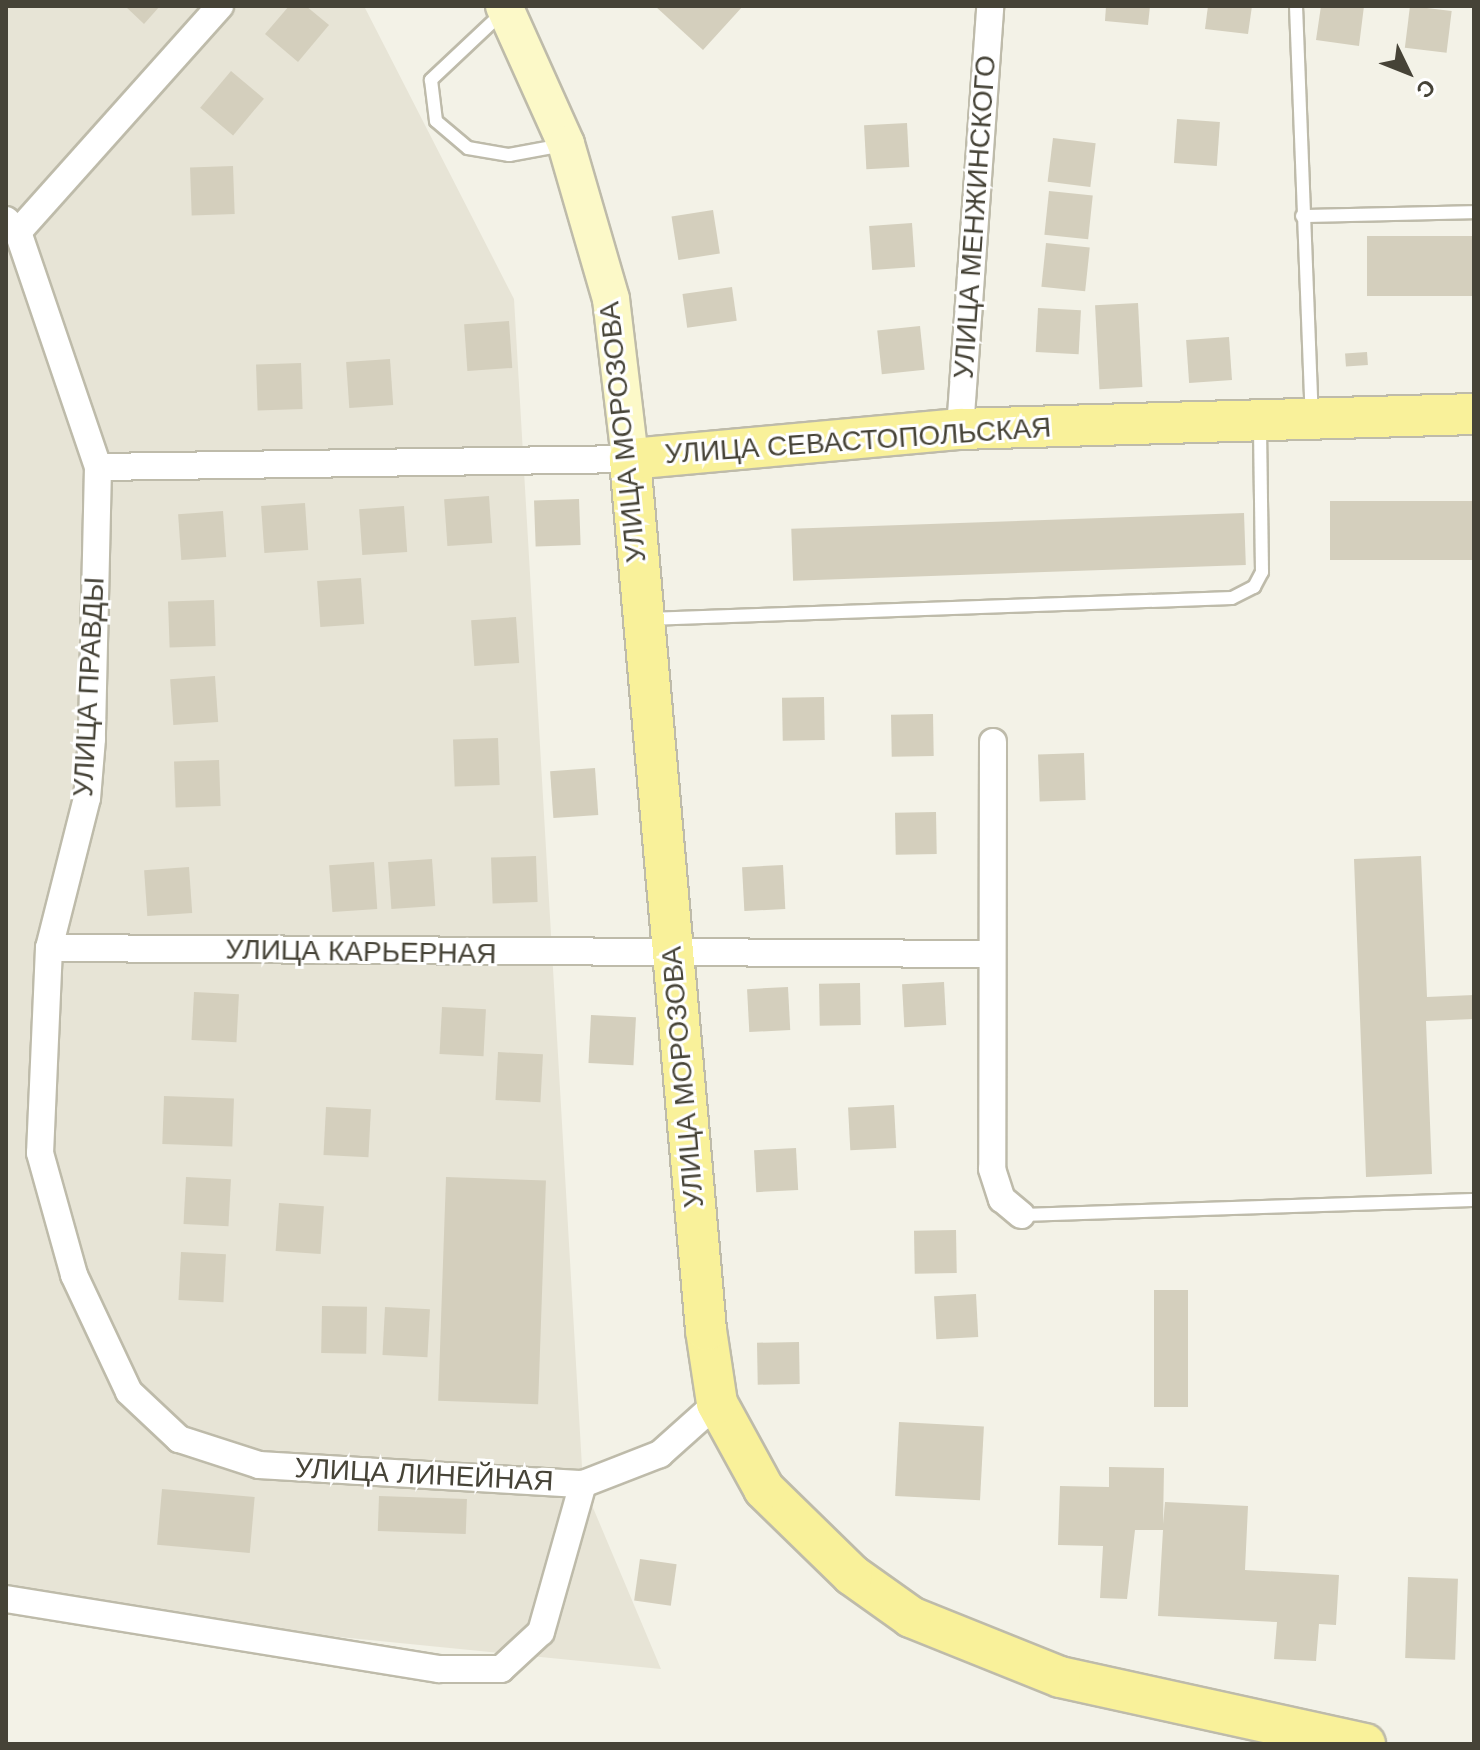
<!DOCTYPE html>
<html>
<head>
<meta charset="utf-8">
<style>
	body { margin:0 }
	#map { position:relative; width:1480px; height:1750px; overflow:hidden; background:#f3f2e7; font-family:Helvetica,sans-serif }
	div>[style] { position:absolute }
	.residential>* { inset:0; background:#e7e4d6 }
	.building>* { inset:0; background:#d4cfbd; transform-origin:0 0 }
	.roads { filter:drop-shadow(2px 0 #bebbaa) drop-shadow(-2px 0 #bebbaa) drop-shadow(0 2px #bebbaa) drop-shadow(0 -2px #bebbaa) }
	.service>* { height:12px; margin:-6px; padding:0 6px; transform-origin:6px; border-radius:6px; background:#fff }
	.minor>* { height:26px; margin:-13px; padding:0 13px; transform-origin:13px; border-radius:13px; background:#fff }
	.secondary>* { height:36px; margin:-18px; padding:0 18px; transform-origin:18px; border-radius:18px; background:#fcf9c8 }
	.primary>* { height:40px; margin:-20px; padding:0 20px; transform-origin:20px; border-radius:20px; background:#f9f19a }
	span { translate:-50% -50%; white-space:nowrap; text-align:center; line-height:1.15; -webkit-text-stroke:6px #fff; paint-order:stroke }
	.street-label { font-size:28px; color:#464337 }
	.frame { position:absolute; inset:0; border:8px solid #464337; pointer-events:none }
	.north { position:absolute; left:1368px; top:32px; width:80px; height:80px; -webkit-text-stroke:6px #fff; paint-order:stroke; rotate:133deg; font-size:22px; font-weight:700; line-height:32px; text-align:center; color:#464337 }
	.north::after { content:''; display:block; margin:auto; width:28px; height:36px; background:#464337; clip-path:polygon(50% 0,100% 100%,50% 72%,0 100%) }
</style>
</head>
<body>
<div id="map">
	<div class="residential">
		<div style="clip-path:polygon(6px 6px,364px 6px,514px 299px,583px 1484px,661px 1669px,6px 1604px)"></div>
	</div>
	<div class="building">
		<div style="clip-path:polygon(125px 6px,160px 6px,144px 24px)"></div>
		<div style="clip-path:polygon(289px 6px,306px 6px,329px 25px,298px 62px,265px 34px)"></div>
		<div style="clip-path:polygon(655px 6px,743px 6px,703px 50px)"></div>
		<div style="clip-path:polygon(1106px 6px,1150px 6px,1148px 25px,1105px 21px)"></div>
		<div style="clip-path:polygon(1208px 6px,1252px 6px,1248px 34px,1205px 29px)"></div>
		<div style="clip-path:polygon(1321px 6px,1364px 6px,1359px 46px,1316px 40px)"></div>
		<div style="left:1410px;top:6px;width:42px;height:42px;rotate:7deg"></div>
		<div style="left:231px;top:71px;width:43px;height:48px;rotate:40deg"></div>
		<div style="left:1177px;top:119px;width:43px;height:44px;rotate:4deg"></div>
		<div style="left:907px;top:123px;width:44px;height:43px;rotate:87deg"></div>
		<div style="left:1053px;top:138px;width:43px;height:44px;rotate:7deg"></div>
		<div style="left:233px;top:166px;width:48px;height:43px;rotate:88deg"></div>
		<div style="left:1049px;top:191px;width:44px;height:44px;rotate:6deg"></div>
		<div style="left:713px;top:210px;width:44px;height:42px;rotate:81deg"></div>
		<div style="left:912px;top:223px;width:44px;height:43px;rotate:86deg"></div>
		<div style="left:1474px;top:236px;width:60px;height:107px;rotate:90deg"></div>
		<div style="left:1046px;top:243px;width:44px;height:44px;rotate:6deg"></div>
		<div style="left:732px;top:287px;width:34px;height:50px;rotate:82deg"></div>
		<div style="left:1138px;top:303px;width:84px;height:43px;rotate:87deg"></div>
		<div style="left:1038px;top:308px;width:43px;height:44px;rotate:3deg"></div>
		<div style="left:509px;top:321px;width:47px;height:45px;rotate:86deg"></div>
		<div style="left:920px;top:326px;width:44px;height:43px;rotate:84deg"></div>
		<div style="left:1229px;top:337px;width:43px;height:43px;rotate:86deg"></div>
		<div style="left:1367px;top:352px;width:13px;height:22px;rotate:86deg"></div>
		<div style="left:390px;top:359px;width:46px;height:44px;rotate:86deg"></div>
		<div style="left:301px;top:363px;width:46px;height:45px;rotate:88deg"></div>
		<div style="left:489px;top:496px;width:47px;height:45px;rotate:86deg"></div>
		<div style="left:579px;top:499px;width:46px;height:45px;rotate:88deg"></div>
		<div style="left:1474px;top:501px;width:59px;height:144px;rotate:90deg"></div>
		<div style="left:305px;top:503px;width:47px;height:44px;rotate:86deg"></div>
		<div style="left:404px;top:506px;width:46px;height:45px;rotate:86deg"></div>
		<div style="left:223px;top:511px;width:46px;height:45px;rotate:86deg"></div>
		<div style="left:1244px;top:513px;width:52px;height:453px;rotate:88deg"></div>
		<div style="left:361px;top:578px;width:46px;height:44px;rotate:86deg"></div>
		<div style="left:214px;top:600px;width:46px;height:46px;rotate:88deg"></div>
		<div style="left:516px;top:617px;width:46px;height:45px;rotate:86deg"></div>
		<div style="left:215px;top:676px;width:46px;height:45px;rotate:86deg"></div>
		<div style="left:824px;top:697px;width:43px;height:42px;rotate:89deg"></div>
		<div style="left:933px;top:714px;width:42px;height:42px;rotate:89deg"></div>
		<div style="left:498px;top:738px;width:47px;height:45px;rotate:88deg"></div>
		<div style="left:1084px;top:753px;width:47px;height:46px;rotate:88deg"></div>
		<div style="left:219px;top:760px;width:46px;height:45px;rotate:88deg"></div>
		<div style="left:595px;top:768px;width:47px;height:45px;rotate:86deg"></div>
		<div style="left:936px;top:812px;width:42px;height:41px;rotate:89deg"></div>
		<div style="left:536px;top:856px;width:46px;height:45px;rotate:88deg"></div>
		<div style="clip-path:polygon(1421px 856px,1427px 997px,1474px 995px,1474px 1019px,1426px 1021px,1432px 1174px,1366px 1177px,1354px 859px)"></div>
		<div style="left:432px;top:859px;width:47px;height:44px;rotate:86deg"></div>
		<div style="left:374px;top:862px;width:47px;height:45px;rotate:86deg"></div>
		<div style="left:783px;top:865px;width:44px;height:41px;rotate:87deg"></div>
		<div style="left:189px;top:867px;width:46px;height:45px;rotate:86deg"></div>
		<div style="left:944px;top:982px;width:43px;height:42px;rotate:87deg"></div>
		<div style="left:860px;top:983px;width:42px;height:41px;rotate:89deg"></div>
		<div style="left:788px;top:987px;width:43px;height:41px;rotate:87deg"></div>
		<div style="left:194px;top:992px;width:45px;height:48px;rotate:3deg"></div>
		<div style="left:442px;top:1007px;width:44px;height:47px;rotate:3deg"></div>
		<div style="left:591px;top:1015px;width:45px;height:48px;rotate:3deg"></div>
		<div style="left:498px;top:1052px;width:45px;height:48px;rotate:3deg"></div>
		<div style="left:164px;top:1096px;width:70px;height:48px;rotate:2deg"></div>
		<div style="left:894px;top:1105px;width:43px;height:46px;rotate:87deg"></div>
		<div style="left:326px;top:1107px;width:45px;height:48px;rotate:3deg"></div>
		<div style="left:796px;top:1148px;width:42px;height:42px;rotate:87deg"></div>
		<div style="left:186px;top:1177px;width:45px;height:47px;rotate:3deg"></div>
		<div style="left:446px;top:1177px;width:100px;height:224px;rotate:2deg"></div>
		<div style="left:279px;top:1203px;width:45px;height:48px;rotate:4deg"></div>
		<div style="left:956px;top:1230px;width:43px;height:42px;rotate:89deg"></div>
		<div style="left:181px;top:1252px;width:45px;height:48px;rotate:3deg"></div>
		<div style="left:1154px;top:1290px;width:34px;height:117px"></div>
		<div style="left:976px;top:1294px;width:43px;height:42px;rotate:87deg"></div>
		<div style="left:322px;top:1306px;width:45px;height:47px;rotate:1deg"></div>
		<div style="left:385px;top:1307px;width:45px;height:48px;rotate:3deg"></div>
		<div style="left:799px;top:1342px;width:42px;height:42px;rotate:89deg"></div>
		<div style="left:899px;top:1422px;width:85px;height:74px;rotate:3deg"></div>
		<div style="clip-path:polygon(1109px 1467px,1164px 1468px,1163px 1524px,1165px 1502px,1248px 1506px,1245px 1570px,1339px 1575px,1336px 1625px,1319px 1624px,1316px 1661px,1274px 1659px,1277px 1622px,1158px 1616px,1163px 1530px,1135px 1530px,1127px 1599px,1100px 1598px,1103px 1546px,1058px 1545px,1060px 1486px,1109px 1487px)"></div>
		<div style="left:162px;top:1489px;width:93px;height:56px;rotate:5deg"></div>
		<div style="left:379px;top:1496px;width:88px;height:35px;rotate:2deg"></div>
		<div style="left:640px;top:1559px;width:37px;height:42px;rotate:8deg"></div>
		<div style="left:1408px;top:1577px;width:50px;height:81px;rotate:2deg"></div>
	</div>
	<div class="roads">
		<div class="service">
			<div style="left:1296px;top:6px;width:408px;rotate:87.8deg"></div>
			<div style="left:502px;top:13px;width:98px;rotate:136.7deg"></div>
			<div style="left:431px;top:80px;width:41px;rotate:83deg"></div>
			<div style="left:436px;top:121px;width:42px;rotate:40.2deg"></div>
			<div style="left:468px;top:148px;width:42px;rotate:9.7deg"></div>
			<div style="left:509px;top:155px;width:55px;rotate:-10.5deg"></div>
			<div style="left:1302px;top:216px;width:172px;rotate:-1.3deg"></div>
			<div style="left:648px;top:619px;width:584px;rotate:-2.06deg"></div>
			<div style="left:1232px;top:598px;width:25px;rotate:-27deg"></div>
			<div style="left:1254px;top:587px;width:17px;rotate:-62deg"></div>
			<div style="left:1262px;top:572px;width:148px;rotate:-90.8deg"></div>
			<div style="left:1021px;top:1215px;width:453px;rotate:-1.9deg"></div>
		</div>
		<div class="minor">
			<div style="left:6px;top:220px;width:17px;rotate:45deg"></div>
			<div style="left:18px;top:232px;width:248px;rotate:71.2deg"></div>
			<div style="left:98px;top:467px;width:272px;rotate:91.3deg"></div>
			<div style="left:92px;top:739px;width:59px;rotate:94.8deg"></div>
			<div style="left:87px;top:798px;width:155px;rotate:104.2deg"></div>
			<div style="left:49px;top:948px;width:205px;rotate:92.5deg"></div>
			<div style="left:40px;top:1153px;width:127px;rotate:74.4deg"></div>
			<div style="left:74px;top:1275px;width:129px;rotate:64.8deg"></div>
			<div style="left:129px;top:1392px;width:69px;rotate:43.2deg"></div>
			<div style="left:179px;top:1439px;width:84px;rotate:18deg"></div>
			<div style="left:259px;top:1465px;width:325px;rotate:3.4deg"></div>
			<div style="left:583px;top:1484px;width:83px;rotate:-21.3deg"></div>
			<div style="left:660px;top:1454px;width:76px;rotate:-41.8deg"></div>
			<div style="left:18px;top:232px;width:303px;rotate:-48.2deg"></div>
			<div style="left:960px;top:429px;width:424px;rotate:-85.9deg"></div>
			<div style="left:98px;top:467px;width:532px;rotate:-0.86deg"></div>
			<div style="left:993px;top:742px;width:427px;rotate:90.1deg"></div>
			<div style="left:992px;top:1169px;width:32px;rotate:72deg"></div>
			<div style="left:1002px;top:1199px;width:25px;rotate:40deg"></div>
			<div style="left:49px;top:948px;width:940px;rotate:0.37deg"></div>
			<div style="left:6px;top:1599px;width:439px;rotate:9.2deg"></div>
			<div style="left:439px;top:1669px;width:62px"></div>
			<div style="left:501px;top:1669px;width:54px;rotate:-42.8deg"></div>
			<div style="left:541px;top:1632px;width:154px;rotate:-74.2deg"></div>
		</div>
		<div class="secondary">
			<div style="left:504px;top:6px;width:151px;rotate:65.8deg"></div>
			<div style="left:566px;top:144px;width:161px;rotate:73.8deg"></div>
			<div style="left:611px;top:299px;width:161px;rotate:83.2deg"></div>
		</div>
		<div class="primary">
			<div style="left:1365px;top:1744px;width:312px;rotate:-167.6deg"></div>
			<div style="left:1060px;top:1677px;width:161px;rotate:-158.1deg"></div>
			<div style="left:911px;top:1617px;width:72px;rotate:-144.6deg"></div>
			<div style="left:852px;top:1575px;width:123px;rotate:-135.7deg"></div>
			<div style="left:764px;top:1489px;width:98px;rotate:-118.7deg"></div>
			<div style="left:717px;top:1403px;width:74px;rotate:-98.6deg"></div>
			<div style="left:706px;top:1330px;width:874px;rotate:-94.99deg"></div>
			<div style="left:630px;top:459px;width:331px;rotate:-5.2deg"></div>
			<div style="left:960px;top:429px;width:514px;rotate:-1.67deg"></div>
		</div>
	</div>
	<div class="street-label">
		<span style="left:975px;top:217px;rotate:-86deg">УЛИЦА МЕНЖИНСКОГО</span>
		<span style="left:623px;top:432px;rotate:-96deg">УЛИЦА МОРОЗОВА</span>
		<span style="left:858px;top:441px;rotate:-4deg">УЛИЦА СЕВАСТОПОЛЬСКАЯ</span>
		<span style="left:89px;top:687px;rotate:-87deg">УЛИЦА ПРАВДЫ</span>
		<span style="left:361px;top:952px;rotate:1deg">УЛИЦА КАРЬЕРНАЯ</span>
		<span style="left:683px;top:1077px;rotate:-95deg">УЛИЦА МОРОЗОВА</span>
		<span style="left:424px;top:1475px;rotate:3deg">УЛИЦА ЛИНЕЙНАЯ</span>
	</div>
	<div class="frame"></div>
	<div class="north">С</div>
</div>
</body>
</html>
